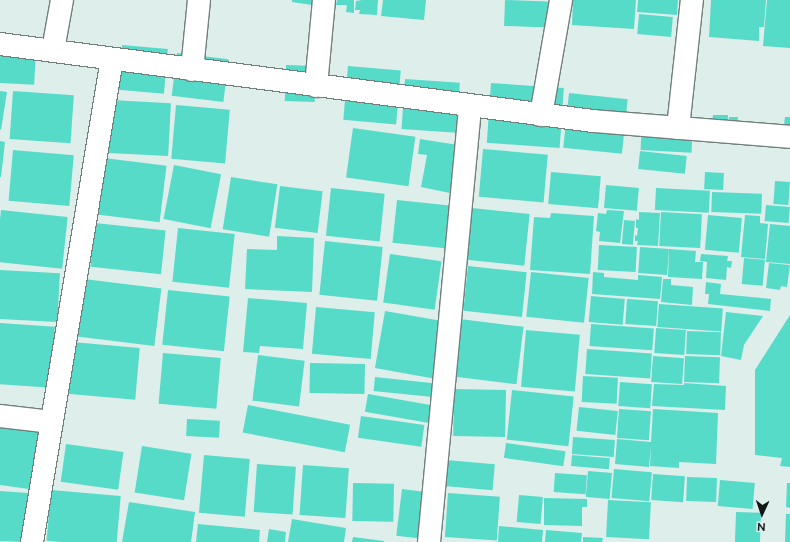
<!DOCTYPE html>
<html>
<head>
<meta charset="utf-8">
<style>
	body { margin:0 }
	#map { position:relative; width:790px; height:542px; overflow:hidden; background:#deeeeb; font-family:Raleway,sans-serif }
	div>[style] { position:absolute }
	.building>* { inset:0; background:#57dbc9; transform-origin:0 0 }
	.roads { filter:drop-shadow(1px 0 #707f7c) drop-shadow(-1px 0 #707f7c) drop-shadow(0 1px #707f7c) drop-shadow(0 -1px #707f7c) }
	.street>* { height:22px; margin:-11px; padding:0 11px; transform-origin:11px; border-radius:11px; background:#fff }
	span { translate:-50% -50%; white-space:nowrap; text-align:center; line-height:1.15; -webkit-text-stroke:3px #deeeeb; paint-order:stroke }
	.north { position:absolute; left:742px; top:494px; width:40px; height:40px; -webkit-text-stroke:3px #deeeeb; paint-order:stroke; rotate:183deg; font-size:11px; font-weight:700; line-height:16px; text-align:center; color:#131918 }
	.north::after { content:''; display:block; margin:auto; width:14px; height:18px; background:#131918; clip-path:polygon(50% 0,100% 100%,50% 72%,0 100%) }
</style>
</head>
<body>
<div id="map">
	<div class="building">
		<div style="clip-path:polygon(292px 0,325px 0,323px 14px,312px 12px,312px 5px,292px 2px)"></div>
		<div style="clip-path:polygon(337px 0,354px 0,354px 13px,346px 12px,347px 5px,336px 5px)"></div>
		<div style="clip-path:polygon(362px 0,378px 0,377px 15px,359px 14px,360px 10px,355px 10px,356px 1px)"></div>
		<div style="clip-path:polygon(383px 0,426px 0,424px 20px,381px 16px)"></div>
		<div style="left:505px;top:0;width:50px;height:26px;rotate:2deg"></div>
		<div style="clip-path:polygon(573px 0,636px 0,634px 29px,572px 25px)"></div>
		<div style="clip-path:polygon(638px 0,678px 0,677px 15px,637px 12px)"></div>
		<div style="clip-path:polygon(711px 0,766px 0,764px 27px,759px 27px,759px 41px,709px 37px)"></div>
		<div style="clip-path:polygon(767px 0,790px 0,790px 48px,763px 46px)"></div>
		<div style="left:639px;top:14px;width:34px;height:20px;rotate:5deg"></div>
		<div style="left:122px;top:45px;width:46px;height:45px;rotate:5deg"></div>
		<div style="left:0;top:49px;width:36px;height:34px;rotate:3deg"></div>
		<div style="left:177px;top:53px;width:52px;height:43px;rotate:7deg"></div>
		<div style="left:286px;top:65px;width:30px;height:36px;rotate:2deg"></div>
		<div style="left:348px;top:66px;width:53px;height:54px;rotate:5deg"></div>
		<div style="left:405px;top:79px;width:55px;height:50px;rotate:4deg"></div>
		<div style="left:491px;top:83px;width:73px;height:60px;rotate:4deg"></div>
		<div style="clip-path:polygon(0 91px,7px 92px,1px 130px,0 129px)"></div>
		<div style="left:13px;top:91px;width:61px;height:48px;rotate:4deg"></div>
		<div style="left:569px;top:93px;width:59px;height:55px;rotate:6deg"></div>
		<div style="left:111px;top:100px;width:60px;height:53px;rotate:3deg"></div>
		<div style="left:176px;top:105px;width:54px;height:54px;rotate:5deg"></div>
		<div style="clip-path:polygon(713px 115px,728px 115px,727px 137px,711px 135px)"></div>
		<div style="clip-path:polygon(729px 117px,738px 117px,736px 140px,728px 139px)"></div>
		<div style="clip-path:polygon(785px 117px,790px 117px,790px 143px,782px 142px)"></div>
		<div style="left:642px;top:122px;width:51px;height:28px;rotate:3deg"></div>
		<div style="left:353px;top:128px;width:63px;height:50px;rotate:8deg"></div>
		<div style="clip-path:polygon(420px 139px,458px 145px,450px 193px,421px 187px,427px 155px,418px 154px)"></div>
		<div style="clip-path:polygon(0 141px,5px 142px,1px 177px,0 177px)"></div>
		<div style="left:483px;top:149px;width:65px;height:48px;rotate:5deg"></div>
		<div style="left:13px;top:150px;width:61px;height:51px;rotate:5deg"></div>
		<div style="left:640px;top:151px;width:47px;height:18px;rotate:6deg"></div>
		<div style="left:104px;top:158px;width:63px;height:57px;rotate:7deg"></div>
		<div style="left:174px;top:165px;width:48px;height:55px;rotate:11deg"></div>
		<div style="left:551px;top:172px;width:50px;height:32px;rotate:5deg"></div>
		<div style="left:705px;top:172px;width:19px;height:17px;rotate:3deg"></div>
		<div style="left:231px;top:177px;width:47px;height:53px;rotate:9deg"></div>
		<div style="left:775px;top:181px;width:15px;height:23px;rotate:4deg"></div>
		<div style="left:606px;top:185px;width:33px;height:23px;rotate:5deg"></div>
		<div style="left:280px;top:186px;width:43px;height:42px;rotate:7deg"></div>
		<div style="left:331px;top:188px;width:54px;height:48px;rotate:6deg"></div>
		<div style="left:656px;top:188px;width:54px;height:22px;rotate:3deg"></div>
		<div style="left:712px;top:192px;width:50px;height:20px;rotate:2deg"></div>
		<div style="left:397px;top:200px;width:53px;height:43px;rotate:6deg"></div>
		<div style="left:766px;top:205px;width:24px;height:16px;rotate:5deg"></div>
		<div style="left:472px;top:208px;width:58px;height:52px;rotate:6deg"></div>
		<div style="left:1px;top:210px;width:67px;height:52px;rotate:6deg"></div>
		<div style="clip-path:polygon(607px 210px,624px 211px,620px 243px,599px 241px,600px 232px,596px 231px,598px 213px,606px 214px)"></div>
		<div style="clip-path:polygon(639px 212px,660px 213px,658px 246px,637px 245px,638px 241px,635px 241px,635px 235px,637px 236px,638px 228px,636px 228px,636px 219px,639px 220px)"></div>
		<div style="left:661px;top:212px;width:41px;height:34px;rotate:3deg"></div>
		<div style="clip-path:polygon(551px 213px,594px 216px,590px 274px,530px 270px,534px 217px,550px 218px)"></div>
		<div style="left:708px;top:215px;width:34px;height:35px;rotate:5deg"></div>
		<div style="clip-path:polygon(745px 215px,760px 216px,760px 223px,768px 224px,765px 259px,741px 257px)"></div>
		<div style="left:624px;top:220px;width:11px;height:24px;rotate:5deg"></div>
		<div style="left:95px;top:223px;width:71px;height:44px;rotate:6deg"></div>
		<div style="clip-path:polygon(770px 224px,790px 226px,790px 264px,766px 262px)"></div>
		<div style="left:178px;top:228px;width:57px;height:54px;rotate:6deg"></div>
		<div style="clip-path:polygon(277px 236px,314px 238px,312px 292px,245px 289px,247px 249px,277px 250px)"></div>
		<div style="left:325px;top:241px;width:58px;height:54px;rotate:6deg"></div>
		<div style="left:599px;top:245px;width:38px;height:25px;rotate:3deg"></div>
		<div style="left:640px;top:247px;width:29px;height:26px;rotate:4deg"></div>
		<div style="clip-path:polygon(669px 249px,696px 251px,695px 262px,703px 262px,702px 279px,668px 277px)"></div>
		<div style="left:390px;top:254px;width:52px;height:49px;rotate:8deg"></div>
		<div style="clip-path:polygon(701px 254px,728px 256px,727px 261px,732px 261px,731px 268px,727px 267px,726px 280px,706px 278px,707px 262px,700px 261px)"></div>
		<div style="left:744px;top:258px;width:21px;height:26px;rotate:5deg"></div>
		<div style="clip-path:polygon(769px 263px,790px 265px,787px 287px,781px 286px,780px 290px,766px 288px)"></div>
		<div style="left:468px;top:266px;width:59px;height:45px;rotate:6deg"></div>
		<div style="left:0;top:270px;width:60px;height:49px;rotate:3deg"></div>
		<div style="left:531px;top:272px;width:58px;height:45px;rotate:6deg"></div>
		<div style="clip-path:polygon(593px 272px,604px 273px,604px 277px,638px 280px,638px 275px,662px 277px,660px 299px,592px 294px)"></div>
		<div style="left:84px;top:279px;width:78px;height:58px;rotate:7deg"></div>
		<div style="clip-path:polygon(663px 279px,671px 279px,671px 285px,693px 287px,692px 305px,661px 302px)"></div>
		<div style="clip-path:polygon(706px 282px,721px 284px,720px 294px,771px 299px,770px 311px,708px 304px,709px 294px,705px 294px)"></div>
		<div style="left:168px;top:290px;width:62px;height:55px;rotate:6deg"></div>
		<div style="left:591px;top:296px;width:34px;height:26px;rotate:5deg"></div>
		<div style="clip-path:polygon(248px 298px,307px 303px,303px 349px,260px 346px,259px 353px,243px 352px)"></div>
		<div style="left:627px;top:299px;width:31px;height:25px;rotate:4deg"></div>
		<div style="left:659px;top:304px;width:64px;height:23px;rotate:4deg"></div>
		<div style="left:316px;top:307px;width:59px;height:47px;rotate:5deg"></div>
		<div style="left:385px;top:311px;width:58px;height:58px;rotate:10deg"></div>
		<div style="clip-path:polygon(726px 312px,763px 316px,744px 345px,741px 360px,721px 356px)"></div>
		<div style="clip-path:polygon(790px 315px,790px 467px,780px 466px,782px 458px,755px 455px,755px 370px)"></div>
		<div style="left:460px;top:319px;width:64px;height:58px;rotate:7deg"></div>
		<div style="left:0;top:323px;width:55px;height:61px;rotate:4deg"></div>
		<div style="left:591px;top:324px;width:63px;height:22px;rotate:4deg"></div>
		<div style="left:656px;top:328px;width:30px;height:25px;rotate:4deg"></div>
		<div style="left:526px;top:330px;width:54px;height:57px;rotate:5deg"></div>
		<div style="left:687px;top:331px;width:34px;height:23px;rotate:2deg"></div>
		<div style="left:72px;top:342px;width:68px;height:52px;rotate:5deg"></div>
		<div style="left:587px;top:349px;width:65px;height:25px;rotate:4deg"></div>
		<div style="left:163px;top:353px;width:58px;height:51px;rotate:5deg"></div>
		<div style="left:258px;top:355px;width:47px;height:46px;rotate:7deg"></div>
		<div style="left:653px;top:356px;width:31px;height:26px;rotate:4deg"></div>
		<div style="left:685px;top:356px;width:35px;height:26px;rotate:2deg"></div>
		<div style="left:310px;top:363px;width:55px;height:30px;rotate:1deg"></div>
		<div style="left:583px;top:376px;width:35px;height:26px;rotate:3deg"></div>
		<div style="left:375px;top:377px;width:59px;height:14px;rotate:6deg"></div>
		<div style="left:620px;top:382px;width:32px;height:24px;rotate:4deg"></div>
		<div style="clip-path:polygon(684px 383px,726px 386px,725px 410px,652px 406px,654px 384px,684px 385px)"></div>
		<div style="left:454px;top:389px;width:52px;height:47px;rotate:1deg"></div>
		<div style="left:512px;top:390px;width:62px;height:50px;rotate:6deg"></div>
		<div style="left:368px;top:394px;width:65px;height:18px;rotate:10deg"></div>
		<div style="left:248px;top:405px;width:104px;height:28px;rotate:11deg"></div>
		<div style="left:579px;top:407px;width:39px;height:24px;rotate:6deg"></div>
		<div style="left:619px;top:409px;width:32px;height:29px;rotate:4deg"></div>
		<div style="clip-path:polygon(653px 409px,718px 413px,716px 464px,679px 462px,679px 468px,650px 466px,651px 445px,649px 467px,615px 464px,617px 439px,651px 442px)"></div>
		<div style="left:361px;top:416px;width:64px;height:22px;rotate:8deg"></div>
		<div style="left:187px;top:419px;width:33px;height:17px;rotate:3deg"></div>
		<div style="clip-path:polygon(0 425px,45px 432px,36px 490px,0 485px)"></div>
		<div style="left:573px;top:437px;width:42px;height:17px;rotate:4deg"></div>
		<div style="left:506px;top:443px;width:60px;height:15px;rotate:8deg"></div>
		<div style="left:66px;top:444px;width:58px;height:38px;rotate:8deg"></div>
		<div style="left:142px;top:446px;width:50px;height:47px;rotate:9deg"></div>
		<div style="left:204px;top:455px;width:46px;height:58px;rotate:5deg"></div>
		<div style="left:572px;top:455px;width:38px;height:11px;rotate:5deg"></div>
		<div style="left:446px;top:460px;width:49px;height:26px;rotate:5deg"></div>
		<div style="left:257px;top:464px;width:39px;height:48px;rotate:4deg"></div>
		<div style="left:303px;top:465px;width:46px;height:50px;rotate:4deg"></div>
		<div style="left:614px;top:469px;width:38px;height:29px;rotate:5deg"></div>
		<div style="left:588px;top:471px;width:24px;height:26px;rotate:5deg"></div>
		<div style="left:555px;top:473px;width:32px;height:19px;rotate:4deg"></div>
		<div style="left:653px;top:474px;width:32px;height:26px;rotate:4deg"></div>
		<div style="left:687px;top:477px;width:30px;height:24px;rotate:2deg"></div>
		<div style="left:720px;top:480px;width:35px;height:26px;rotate:5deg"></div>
		<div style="left:353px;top:483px;width:41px;height:38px;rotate:1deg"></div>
		<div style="clip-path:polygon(787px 483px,790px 483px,790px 508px,786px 507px)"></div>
		<div style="left:402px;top:489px;width:24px;height:47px;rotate:7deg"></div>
		<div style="left:51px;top:490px;width:70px;height:51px;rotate:5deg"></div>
		<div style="clip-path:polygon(0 491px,28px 493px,24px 542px,0 541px)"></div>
		<div style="left:448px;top:493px;width:52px;height:44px;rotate:4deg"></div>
		<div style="left:519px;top:495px;width:24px;height:27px;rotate:5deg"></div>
		<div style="clip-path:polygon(544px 498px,587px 499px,587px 507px,582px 507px,582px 526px,544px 525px)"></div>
		<div style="left:608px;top:500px;width:43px;height:37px;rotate:3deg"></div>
		<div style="clip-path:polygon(129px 502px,195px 512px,191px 542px,122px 542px)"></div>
		<div style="left:736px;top:512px;width:25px;height:30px;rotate:2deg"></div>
		<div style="clip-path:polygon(786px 514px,790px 514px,790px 542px,785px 542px)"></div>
		<div style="clip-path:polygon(292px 519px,346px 528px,344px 542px,288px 542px)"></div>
		<div style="clip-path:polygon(198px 524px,260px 530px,259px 542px,196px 542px)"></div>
		<div style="clip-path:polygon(499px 526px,543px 530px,542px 542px,498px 542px)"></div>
		<div style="clip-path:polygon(269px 529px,286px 532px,285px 542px,267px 542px)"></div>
		<div style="clip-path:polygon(546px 530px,582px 533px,581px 542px,545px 542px)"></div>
		<div style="clip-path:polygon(353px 537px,384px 541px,384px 542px,352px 542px)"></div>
		<div style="clip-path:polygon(583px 537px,603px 538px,602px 542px,583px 542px)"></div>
	</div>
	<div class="roads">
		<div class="street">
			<div style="left:0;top:44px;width:598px;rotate:7.4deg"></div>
			<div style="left:593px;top:121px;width:198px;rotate:4.6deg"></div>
			<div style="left:53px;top:50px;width:51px;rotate:-79.8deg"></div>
			<div style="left:192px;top:70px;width:70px;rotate:-84.3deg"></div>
			<div style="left:316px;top:86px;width:86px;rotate:-84.7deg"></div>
			<div style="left:541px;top:115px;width:117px;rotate:-80.1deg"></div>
			<div style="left:678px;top:128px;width:129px;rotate:-83.8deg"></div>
			<div style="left:0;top:416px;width:52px;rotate:6.6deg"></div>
			<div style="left:32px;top:542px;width:489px;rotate:-80.6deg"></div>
			<div style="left:429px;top:542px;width:438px;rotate:-84.6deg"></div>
		</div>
	</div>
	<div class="north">N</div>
</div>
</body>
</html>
